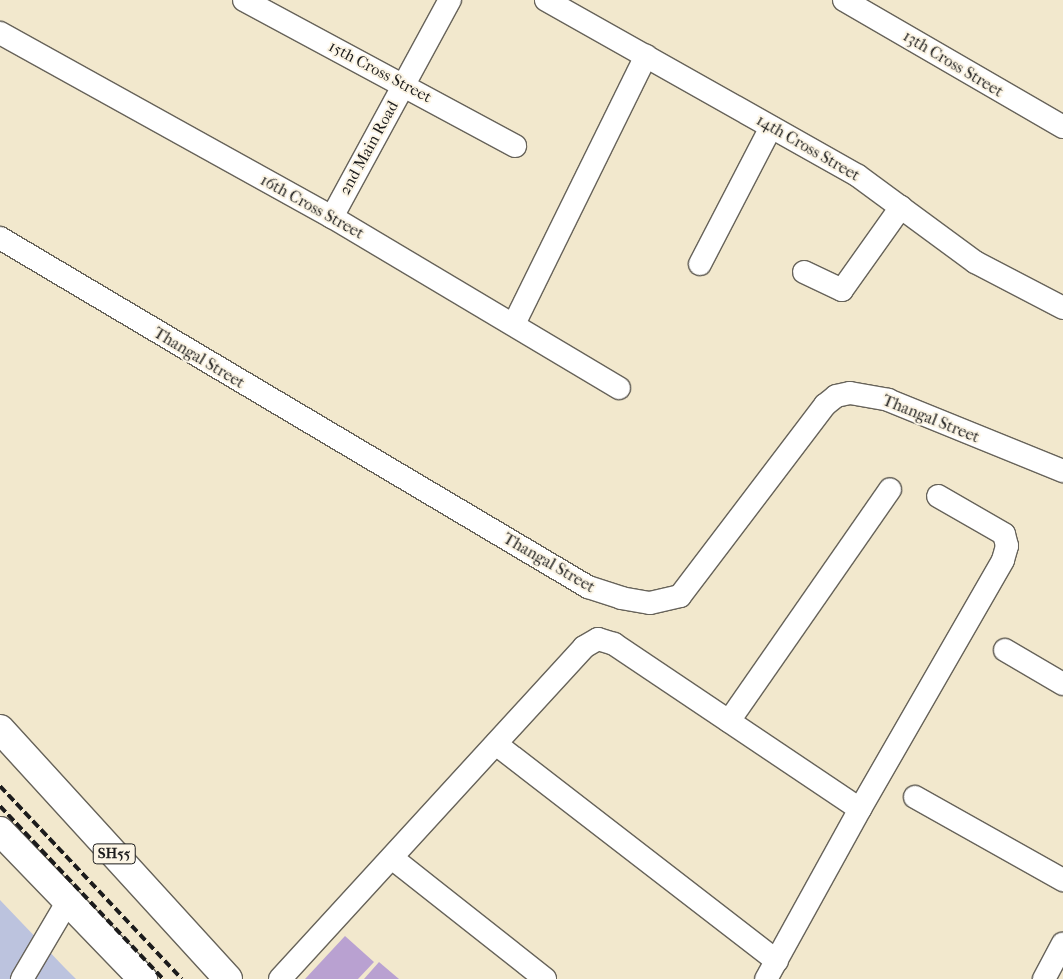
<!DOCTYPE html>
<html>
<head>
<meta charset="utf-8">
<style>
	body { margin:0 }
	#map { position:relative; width:1063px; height:979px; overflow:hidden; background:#f2e8cd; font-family:"IM FELL French Canon",serif }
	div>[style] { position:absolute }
	.industrial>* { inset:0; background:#bcc3de }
	.building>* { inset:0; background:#b9a1d1 }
	.roads { filter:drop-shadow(1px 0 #67635a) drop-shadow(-1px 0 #67635a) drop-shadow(0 1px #67635a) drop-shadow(0 -1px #67635a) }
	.minor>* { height:22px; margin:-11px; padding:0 11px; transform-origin:11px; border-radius:11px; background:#fff }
	.primary>* { height:28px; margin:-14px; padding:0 14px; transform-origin:14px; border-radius:14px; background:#fff }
	.rail>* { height:4px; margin-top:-2px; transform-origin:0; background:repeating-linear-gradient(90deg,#1c1c1c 0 8px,transparent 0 12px) }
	span { translate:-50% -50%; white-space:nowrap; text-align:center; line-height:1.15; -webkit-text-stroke:4px #fcf5e5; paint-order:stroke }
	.shield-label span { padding:1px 4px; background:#fcf5e5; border:1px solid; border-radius:4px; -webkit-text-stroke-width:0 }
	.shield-label { font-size:15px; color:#1c1c1c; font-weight:700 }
	.street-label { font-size:16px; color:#1c1c1c }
</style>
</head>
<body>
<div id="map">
	<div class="industrial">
		<div style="clip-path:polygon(0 900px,64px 967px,76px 979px,0 979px)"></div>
	</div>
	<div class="building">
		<div style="clip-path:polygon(345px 936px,374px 962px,358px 979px,305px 979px)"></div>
		<div style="clip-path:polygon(379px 962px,399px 979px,364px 979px)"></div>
	</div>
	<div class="roads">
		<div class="minor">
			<div style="left:244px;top:0;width:308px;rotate:28.3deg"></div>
			<div style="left:546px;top:0;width:358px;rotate:29.4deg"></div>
			<div style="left:858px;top:176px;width:145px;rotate:36.3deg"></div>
			<div style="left:975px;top:262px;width:99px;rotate:27.6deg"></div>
			<div style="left:844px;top:0;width:253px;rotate:30.1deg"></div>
			<div style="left:0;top:33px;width:380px;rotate:29deg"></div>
			<div style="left:332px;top:217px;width:334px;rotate:30.8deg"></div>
			<div style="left:332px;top:217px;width:247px;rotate:-61.5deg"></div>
			<div style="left:0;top:238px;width:684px;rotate:30.69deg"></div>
			<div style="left:588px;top:587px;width:35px;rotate:18deg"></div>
			<div style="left:621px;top:598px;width:29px;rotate:10deg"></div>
			<div style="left:650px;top:603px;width:31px;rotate:-13deg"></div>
			<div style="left:680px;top:596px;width:240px;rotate:-52.8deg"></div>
			<div style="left:825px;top:405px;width:14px;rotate:-39deg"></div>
			<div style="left:836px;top:396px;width:14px;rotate:-12deg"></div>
			<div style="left:850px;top:393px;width:39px;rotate:10deg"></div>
			<div style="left:888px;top:400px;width:189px;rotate:22.1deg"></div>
			<div style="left:700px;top:264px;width:154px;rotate:-62.6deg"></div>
			<div style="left:804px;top:272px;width:42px;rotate:25.3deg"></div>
			<div style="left:842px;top:290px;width:102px;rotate:-54.6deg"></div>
			<div style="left:514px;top:324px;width:299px;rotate:-63.8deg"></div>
			<div style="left:1005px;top:650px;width:67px;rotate:30.4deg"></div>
			<div style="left:729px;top:721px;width:282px;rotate:-55.2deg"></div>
			<div style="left:496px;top:744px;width:355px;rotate:37.7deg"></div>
			<div style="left:915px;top:797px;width:170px;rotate:29.3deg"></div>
			<div style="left:860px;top:809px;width:287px;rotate:-60.1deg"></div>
			<div style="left:1003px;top:560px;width:15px;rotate:-74deg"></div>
			<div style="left:1007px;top:546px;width:12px;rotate:-104deg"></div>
			<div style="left:1004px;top:534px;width:76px;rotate:-150.1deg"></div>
			<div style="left:392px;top:858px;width:195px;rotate:38.3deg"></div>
			<div style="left:22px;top:979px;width:91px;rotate:-59.5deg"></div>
			<div style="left:280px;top:979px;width:450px;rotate:-47.5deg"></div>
			<div style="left:584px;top:647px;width:16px;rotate:-30deg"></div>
			<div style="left:598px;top:639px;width:17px;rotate:17deg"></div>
			<div style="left:614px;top:644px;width:296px;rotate:33.9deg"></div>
			<div style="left:860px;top:809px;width:194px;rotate:118.9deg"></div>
			<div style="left:1044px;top:979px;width:40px;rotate:-62deg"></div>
		</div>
		<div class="primary">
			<div style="left:0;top:729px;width:338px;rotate:47.6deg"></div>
			<div style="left:0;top:831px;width:206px;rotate:46deg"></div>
		</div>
	</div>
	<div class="rail">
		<div style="left:0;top:786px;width:265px;rotate:46.7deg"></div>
		<div style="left:0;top:806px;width:238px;rotate:46.7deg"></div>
	</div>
	<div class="shield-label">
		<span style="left:114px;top:854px">SH55</span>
	</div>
	<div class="street-label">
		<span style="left:953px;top:64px;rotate:31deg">13th Cross Street</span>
		<span style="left:380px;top:72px;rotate:28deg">15th Cross Street</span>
		<span style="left:369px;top:148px;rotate:-61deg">2nd Main Road</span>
		<span style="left:808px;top:148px;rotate:30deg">14th Cross Street</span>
		<span style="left:312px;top:207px;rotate:29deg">16th Cross Street</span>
		<span style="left:199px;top:358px;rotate:31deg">Thangal Street</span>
		<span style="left:931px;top:419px;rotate:22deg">Thangal Street</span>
		<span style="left:549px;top:563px;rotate:30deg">Thangal Street</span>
	</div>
</div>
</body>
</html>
